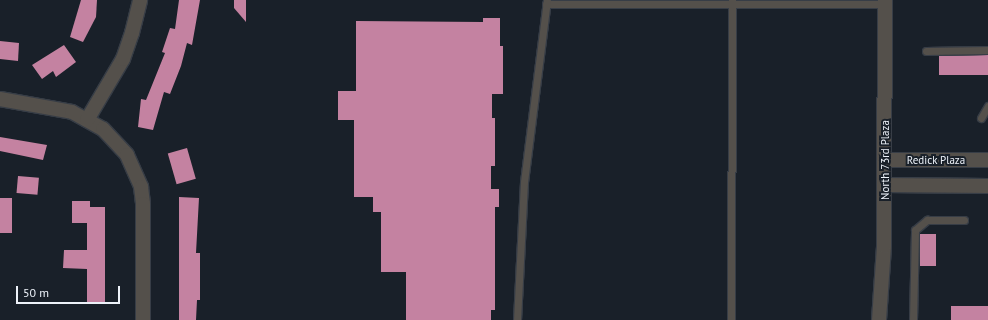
<!DOCTYPE html>
<html>
<head>
<meta charset="utf-8">
<style>
	body { margin:0 }
	#map { position:relative; width:988px; height:320px; overflow:hidden; background:#192029; font-family:"PT Sans",sans-serif }
	div>[style] { position:absolute }
	.building>* { inset:0; background:#c482a1; transform-origin:0 0 }
	.roads { filter:drop-shadow(1px 0 #373d46) drop-shadow(-1px 0 #373d46) drop-shadow(0 1px #373d46) drop-shadow(0 -1px #373d46) }
	.lane>* { height:7px; margin:-3.5px; padding:0 3.5px; transform-origin:3.5px; border-radius:3.5px; background:#54504b }
	.street>* { height:14px; margin:-7px; padding:0 7px; transform-origin:7px; border-radius:7px; background:#54504b }
	span { translate:-50% -50%; white-space:nowrap; text-align:center; line-height:1.15; -webkit-text-stroke:4px #192029; paint-order:stroke }
	.street-label { font-size:11px; color:#edf2f9 }
	.scale { position:absolute; left:16px; top:286px; width:104px; height:18px; box-sizing:border-box; border:2px solid #edf2f9; border-top:0; padding-left:5px; font-size:12px; line-height:14px; white-space:nowrap; color:#edf2f9; -webkit-text-stroke:3px #192029; paint-order:stroke }
</style>
</head>
<body>
<div id="map">
	<div class="building">
		<div style="clip-path:polygon(81px 0,97px 0,96px 17px,83px 42px,70px 37px)"></div>
		<div style="clip-path:polygon(179px 0,200px 0,192px 45px,187px 43px,181px 66px,170px 94px,164px 92px,153px 130px,138px 127px,141px 99px,146px 100px,165px 53px,162px 52px,170px 28px,175px 29px)"></div>
		<div style="clip-path:polygon(234px 0,246px 0,246px 22px,234px 8px)"></div>
		<div style="clip-path:polygon(483px 18px,500px 18px,500px 46px,503px 46px,503px 94px,492px 94px,492px 118px,495px 118px,495px 166px,491px 166px,491px 189px,499px 189px,499px 207px,495px 207px,495px 310px,491px 310px,491px 320px,406px 320px,406px 272px,381px 272px,381px 212px,373px 212px,373px 197px,354px 197px,354px 120px,338px 120px,338px 91px,356px 91px,356px 21px,483px 22px)"></div>
		<div style="clip-path:polygon(0 41px,19px 43px,18px 61px,0 59px)"></div>
		<div style="clip-path:polygon(64px 45px,76px 62px,56px 77px,53px 71px,42px 79px,32px 65px)"></div>
		<div style="left:988px;top:55px;width:20px;height:49px;rotate:90deg"></div>
		<div style="clip-path:polygon(0 137px,47px 145px,43px 160px,0 151px)"></div>
		<div style="left:187px;top:148px;width:32px;height:20px;rotate:74deg"></div>
		<div style="left:18px;top:176px;width:21px;height:17px;rotate:5deg"></div>
		<div style="clip-path:polygon(179px 197px,199px 198px,196px 253px,200px 253px,200px 300px,197px 300px,196px 320px,179px 320px)"></div>
		<div style="left:0;top:198px;width:12px;height:35px"></div>
		<div style="clip-path:polygon(72px 201px,90px 201px,90px 207px,105px 207px,105px 302px,87px 302px,87px 269px,63px 268px,64px 250px,87px 250px,87px 223px,72px 223px)"></div>
		<div style="left:920px;top:234px;width:16px;height:32px"></div>
		<div style="left:951px;top:306px;width:37px;height:14px"></div>
	</div>
	<div class="roads">
		<div class="lane">
			<div style="left:546px;top:4px;width:339px"></div>
			<div style="left:926px;top:51px;width:62px;rotate:-0.9deg"></div>
			<div style="left:981px;top:118px;width:14px;rotate:-60deg"></div>
			<div style="left:517px;top:320px;width:138px;rotate:-87.1deg"></div>
			<div style="left:524px;top:182px;width:183px;rotate:-82.8deg"></div>
			<div style="left:731px;top:320px;width:320px;rotate:-89.8deg"></div>
			<div style="left:913px;top:320px;width:90px;rotate:-88.7deg"></div>
			<div style="left:915px;top:230px;width:16px;rotate:-40deg"></div>
			<div style="left:927px;top:220px;width:37px"></div>
		</div>
		<div class="street">
			<div style="left:0;top:99px;width:73px;rotate:10.2deg"></div>
			<div style="left:72px;top:112px;width:35px;rotate:29deg"></div>
			<div style="left:103px;top:129px;width:35px;rotate:47deg"></div>
			<div style="left:127px;top:155px;width:35px;rotate:66deg"></div>
			<div style="left:141px;top:187px;width:17px;rotate:83deg"></div>
			<div style="left:143px;top:204px;width:116px;rotate:90deg"></div>
			<div style="left:87px;top:120px;width:71px;rotate:-59.5deg"></div>
			<div style="left:123px;top:59px;width:28px;rotate:-71deg"></div>
			<div style="left:132px;top:33px;width:34px;rotate:-76deg"></div>
			<div style="left:885px;top:160px;width:103px"></div>
			<div style="left:885px;top:185px;width:103px;rotate:0.6deg"></div>
			<div style="left:879px;top:320px;width:74px;rotate:-86.1deg"></div>
			<div style="left:884px;top:246px;width:246px;rotate:-89.8deg"></div>
		</div>
	</div>
	<div class="street-label">
		<span style="left:885px;top:160px;rotate:-90deg">North 73rd Plaza</span>
		<span style="left:936px;top:160px">Redick Plaza</span>
	</div>
	<div class="scale">50 m</div>
</div>
</body>
</html>
